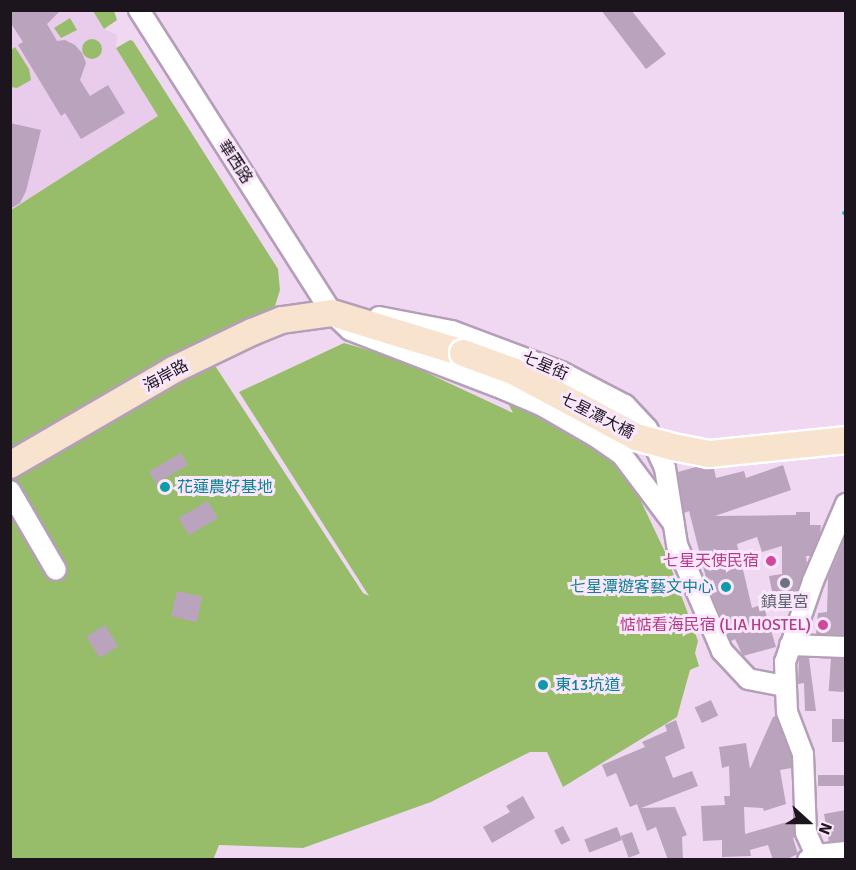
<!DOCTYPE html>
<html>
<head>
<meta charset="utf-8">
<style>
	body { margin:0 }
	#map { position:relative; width:856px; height:870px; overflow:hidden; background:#f0d8f3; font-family:Signika,"Noto Sans TC",sans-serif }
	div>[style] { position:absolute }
	.built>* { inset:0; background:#e9cbec }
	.green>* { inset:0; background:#98bd6a }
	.round { border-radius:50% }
	.stream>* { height:4px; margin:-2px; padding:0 2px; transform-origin:2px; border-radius:2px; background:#1fb7c7 }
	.building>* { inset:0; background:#baa3bc; transform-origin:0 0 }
	.roads { filter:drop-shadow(2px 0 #b59fb8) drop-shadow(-2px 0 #b59fb8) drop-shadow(0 2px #b59fb8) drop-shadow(0 -2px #b59fb8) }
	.minor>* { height:20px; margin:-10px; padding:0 10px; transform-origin:10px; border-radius:10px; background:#fff }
	.major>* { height:26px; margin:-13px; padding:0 13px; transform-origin:13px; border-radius:13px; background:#f7e3ce }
	.bridges { filter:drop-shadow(2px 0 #fff) drop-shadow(-2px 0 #fff) drop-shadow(0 2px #fff) drop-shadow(0 -2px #fff) }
	.major-bridge>* { height:26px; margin:-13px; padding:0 13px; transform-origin:13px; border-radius:13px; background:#f7e3ce }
	.dots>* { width:16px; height:16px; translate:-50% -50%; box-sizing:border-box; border:3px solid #fbe7fd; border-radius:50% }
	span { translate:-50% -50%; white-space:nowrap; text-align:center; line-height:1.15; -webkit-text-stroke:6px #fbe7fd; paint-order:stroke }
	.street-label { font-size:16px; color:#1d151e }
	.culture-label { font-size:16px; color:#0d838f }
	.left { translate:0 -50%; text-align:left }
	.right { translate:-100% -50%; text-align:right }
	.hotel-label { font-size:16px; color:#b23c85 }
	.worship-label { font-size:16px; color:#5b616d }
	.frame { position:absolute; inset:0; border:12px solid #1d151e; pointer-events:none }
	.north { position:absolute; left:778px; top:792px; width:60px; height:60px; -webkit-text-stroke:4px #fbe7fd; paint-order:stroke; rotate:111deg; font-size:16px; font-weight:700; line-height:24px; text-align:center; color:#1d151e }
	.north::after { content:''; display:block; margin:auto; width:21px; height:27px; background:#1d151e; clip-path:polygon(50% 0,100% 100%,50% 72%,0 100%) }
</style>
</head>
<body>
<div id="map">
	<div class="built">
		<div style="clip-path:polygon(11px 11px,93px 11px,104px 29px,117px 35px,116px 48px,159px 116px,11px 210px)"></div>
	</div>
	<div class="green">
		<div style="clip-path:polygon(93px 11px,114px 11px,117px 20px,104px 29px)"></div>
		<div style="clip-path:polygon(70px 18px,77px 30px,61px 38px,54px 28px)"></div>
		<div class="round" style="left:82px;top:39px;width:20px;height:20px"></div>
		<div style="clip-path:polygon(130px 40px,133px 41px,278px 269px,280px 290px,275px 306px,11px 455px,11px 210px,158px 116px,116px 48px)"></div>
		<div style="clip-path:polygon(15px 47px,29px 69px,31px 80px,17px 88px,11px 87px,11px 50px)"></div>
		<div style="clip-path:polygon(344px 343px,395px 358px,513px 413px,505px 397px,598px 451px,622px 471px,638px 495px,666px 554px,698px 641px,695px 653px,699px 666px,690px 670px,677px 717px,563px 787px,547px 752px,530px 752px,431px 802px,303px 848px,219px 845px,213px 860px,11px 859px,10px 477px,212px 361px,363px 593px,369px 596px,239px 392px)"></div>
	</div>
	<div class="stream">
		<div style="left:844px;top:213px;width:2px;rotate:27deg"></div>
	</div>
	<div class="building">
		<div style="clip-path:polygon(10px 10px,61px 10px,47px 24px,57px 41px,65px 40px,75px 45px,82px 53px,86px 63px,80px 80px,90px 96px,108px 85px,125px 113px,81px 139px,65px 113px,61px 116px,18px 45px,23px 42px,10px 22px)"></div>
		<div style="clip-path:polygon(601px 10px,631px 10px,666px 54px,646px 69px)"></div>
		<div style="clip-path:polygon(10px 123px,41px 130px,26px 191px,20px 203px,10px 209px)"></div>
		<div style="left:181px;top:453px;width:14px;height:37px;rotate:60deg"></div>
		<div style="clip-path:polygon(783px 465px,791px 490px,715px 516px,796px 515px,796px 512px,810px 512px,810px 525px,821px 525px,820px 533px,811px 556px,806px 556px,807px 563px,797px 591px,773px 596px,769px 576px,782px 574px,782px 546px,762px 552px,757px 537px,737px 544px,752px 608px,763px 604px,776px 647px,743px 656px,735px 639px,731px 641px,708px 586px,689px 511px,684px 513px,678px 472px,696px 467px,714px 469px,716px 478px,744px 471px,746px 478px)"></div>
		<div style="left:208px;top:501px;width:20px;height:34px;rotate:60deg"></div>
		<div style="clip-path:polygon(846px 536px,846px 635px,816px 634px,818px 613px,827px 612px,828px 578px)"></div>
		<div style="left:177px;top:591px;width:26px;height:26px;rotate:13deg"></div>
		<div style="left:105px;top:625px;width:25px;height:22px;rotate:58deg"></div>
		<div style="clip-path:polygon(799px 657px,809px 658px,816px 711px,805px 711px,804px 683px,798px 684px)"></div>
		<div style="left:831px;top:658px;width:15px;height:33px;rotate:4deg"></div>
		<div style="left:711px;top:700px;width:17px;height:18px;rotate:65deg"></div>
		<div style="clip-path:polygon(776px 716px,791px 756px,792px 768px,780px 770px,786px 804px,764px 811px,763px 808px,744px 807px,745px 834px,794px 820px,795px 837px,793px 838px,798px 854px,785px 860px,773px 860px,768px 845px,750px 850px,751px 856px,722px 857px,722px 840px,703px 841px,701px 806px,725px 805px,724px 796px,730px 796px,729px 766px,722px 768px,719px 747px,746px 743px,750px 769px,773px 717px)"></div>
		<div style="left:846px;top:719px;width:23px;height:14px;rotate:90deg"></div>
		<div style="clip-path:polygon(676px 720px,685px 748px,665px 757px,673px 778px,692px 771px,698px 786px,641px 808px,675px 807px,687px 835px,682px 837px,683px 860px,668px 860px,656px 827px,647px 831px,637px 804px,630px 807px,616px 773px,607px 777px,602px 765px,645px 747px,642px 742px,667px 731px,665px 725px)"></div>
		<div style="left:846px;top:775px;width:11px;height:28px;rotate:90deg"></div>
		<div style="clip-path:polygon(523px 796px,535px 818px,492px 843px,483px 827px,510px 812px,506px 806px)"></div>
		<div style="clip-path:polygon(846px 810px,846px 840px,829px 842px,824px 814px)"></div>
		<div style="left:563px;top:826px;width:16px;height:10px;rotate:63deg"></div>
		<div style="left:617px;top:827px;width:14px;height:35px;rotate:69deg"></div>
		<div style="left:632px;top:832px;width:23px;height:12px;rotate:70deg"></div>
	</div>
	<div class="roads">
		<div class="minor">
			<div style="left:139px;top:10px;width:359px;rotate:57.5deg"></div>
			<div style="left:332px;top:313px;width:25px;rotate:43deg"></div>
			<div style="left:350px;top:330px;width:167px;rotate:21deg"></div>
			<div style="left:506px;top:390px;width:40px;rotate:23.4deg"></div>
			<div style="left:543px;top:406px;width:60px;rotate:30deg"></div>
			<div style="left:595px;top:436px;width:33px;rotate:35deg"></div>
			<div style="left:622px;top:455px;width:86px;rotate:53deg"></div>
			<div style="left:379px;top:317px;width:74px;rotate:10.9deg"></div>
			<div style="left:452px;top:331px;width:116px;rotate:20.6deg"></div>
			<div style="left:561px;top:372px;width:72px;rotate:27.3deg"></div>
			<div style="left:625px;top:405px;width:33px;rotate:47deg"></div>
			<div style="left:647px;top:429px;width:43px;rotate:65.2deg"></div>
			<div style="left:665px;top:468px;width:78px;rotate:81.1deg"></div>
			<div style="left:677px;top:545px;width:115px;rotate:67deg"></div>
			<div style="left:722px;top:651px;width:38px;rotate:47deg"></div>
			<div style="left:748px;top:679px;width:38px;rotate:11deg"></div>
			<div style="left:10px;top:491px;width:91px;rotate:59.8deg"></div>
			<div style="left:790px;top:645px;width:56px;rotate:2deg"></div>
			<div style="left:816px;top:855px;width:24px;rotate:-114deg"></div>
			<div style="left:806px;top:833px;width:79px;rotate:-92.2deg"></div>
			<div style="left:803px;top:754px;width:45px;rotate:-110.9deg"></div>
			<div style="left:787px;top:712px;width:50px;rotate:-92.3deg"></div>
			<div style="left:785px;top:662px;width:86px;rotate:-70.9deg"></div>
			<div style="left:813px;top:581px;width:84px;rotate:-66.8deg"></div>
			<div style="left:808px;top:860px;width:9px;rotate:-32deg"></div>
			<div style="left:816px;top:855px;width:30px;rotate:-6deg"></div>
		</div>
		<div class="major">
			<div style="left:10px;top:465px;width:189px;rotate:-30.2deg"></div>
			<div style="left:173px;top:370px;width:88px;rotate:-25.7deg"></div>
			<div style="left:252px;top:332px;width:32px;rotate:-22deg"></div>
			<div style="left:282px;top:320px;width:50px;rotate:-8deg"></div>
			<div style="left:332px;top:313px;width:137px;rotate:17deg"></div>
		</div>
	</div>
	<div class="bridges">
		<div class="major-bridge">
			<div style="left:463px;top:353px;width:53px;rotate:19.8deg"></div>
			<div style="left:513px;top:371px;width:140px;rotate:28.2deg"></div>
			<div style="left:636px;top:437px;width:38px;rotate:15deg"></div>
			<div style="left:673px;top:447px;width:37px;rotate:11deg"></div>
			<div style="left:709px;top:454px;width:138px;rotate:-5.8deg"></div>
		</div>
	</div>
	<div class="dots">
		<div style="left:165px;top:487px;background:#0f9aa8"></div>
		<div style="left:771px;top:561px;background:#d1479c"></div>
		<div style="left:785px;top:583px;background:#6b7280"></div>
		<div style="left:726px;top:587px;background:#0f9aa8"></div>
		<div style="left:823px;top:625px;background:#d1479c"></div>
		<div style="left:543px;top:685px;background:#0f9aa8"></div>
	</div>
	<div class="street-label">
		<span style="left:235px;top:162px;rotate:57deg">華西路</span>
		<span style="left:545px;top:366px;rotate:23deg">七星街</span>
		<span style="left:166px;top:376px;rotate:-29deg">海岸路</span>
		<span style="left:597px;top:416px;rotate:27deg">七星潭大橋</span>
	</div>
	<div class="culture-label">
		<span class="left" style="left:177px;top:487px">花蓮農好基地</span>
		<span class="right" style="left:714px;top:587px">七星潭遊客藝文中心</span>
		<span class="left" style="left:555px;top:685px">東13坑道</span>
	</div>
	<div class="hotel-label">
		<span class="right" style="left:759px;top:561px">七星天使民宿</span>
		<span class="right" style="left:811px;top:625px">惦惦看海民宿 (LIA HOSTEL)</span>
	</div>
	<div class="worship-label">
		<span style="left:785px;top:602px">鎮星宮</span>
	</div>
	<div class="frame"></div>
	<div class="north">N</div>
</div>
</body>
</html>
